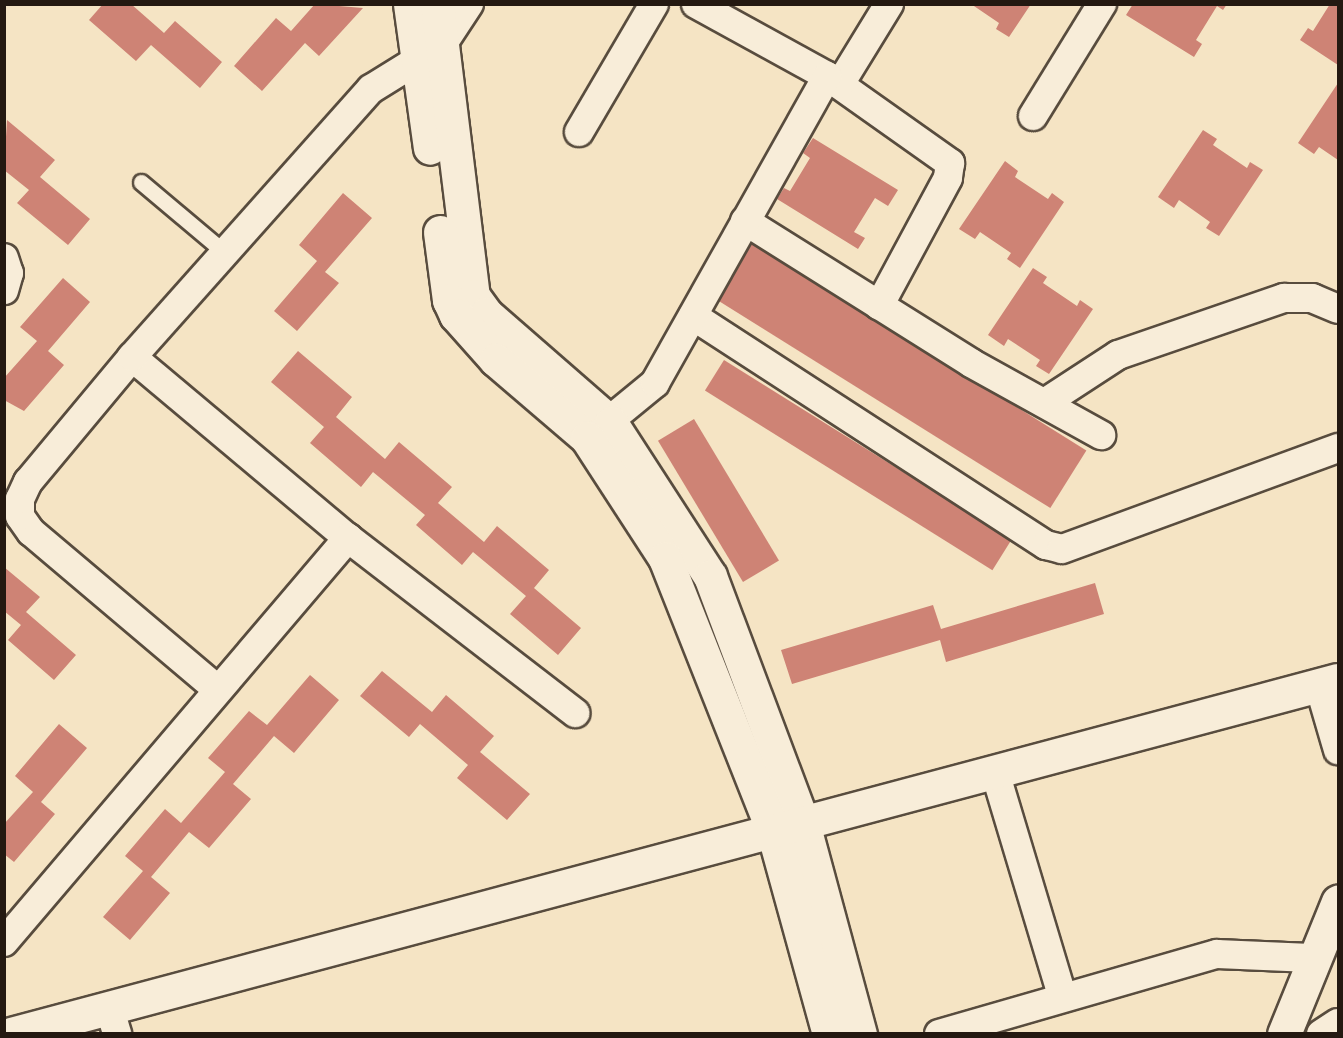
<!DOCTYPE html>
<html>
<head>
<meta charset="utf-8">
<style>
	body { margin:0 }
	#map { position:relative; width:1343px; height:1038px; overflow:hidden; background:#f5e4c4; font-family:"Libre Bodoni",serif }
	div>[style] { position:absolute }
	.building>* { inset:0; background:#ce8375; transform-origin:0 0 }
	.roads { filter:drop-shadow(2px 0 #584c3e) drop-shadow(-2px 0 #584c3e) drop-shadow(0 2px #584c3e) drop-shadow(0 -2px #584c3e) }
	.service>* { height:15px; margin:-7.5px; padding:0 7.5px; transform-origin:7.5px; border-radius:7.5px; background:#f8edd9 }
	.minor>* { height:28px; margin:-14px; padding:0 14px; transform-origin:14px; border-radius:14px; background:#f8edd9 }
	.tertiary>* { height:33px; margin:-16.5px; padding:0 16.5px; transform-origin:16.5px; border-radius:16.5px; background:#f8edd9 }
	span { translate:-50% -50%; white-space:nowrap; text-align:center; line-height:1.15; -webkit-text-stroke:5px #f8edd9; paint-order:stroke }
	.frame { position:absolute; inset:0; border:6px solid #241911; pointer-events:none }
</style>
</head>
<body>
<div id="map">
	<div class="building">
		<div style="clip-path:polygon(103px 4px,131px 4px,164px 33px,175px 21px,222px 62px,200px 88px,151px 45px,136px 61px,89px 20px)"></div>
		<div style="clip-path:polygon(315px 4px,363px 8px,319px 56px,305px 43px,262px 91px,234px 66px,276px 18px,291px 31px)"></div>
		<div style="clip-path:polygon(971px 4px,1031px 4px,1009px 37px,996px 29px,999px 23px)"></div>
		<div style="clip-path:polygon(1133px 4px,1140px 5px,1227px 4px,1223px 10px,1217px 6px,1196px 40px,1202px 44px,1194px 57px,1126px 15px)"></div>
		<div style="clip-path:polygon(1330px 4px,1338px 4px,1338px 65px,1300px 40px,1308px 28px,1313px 31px)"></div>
		<div style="clip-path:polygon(1338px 83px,1338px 160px,1319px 147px,1314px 154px,1298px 143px)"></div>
		<div style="clip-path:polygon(7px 120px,55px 160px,40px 177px,90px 219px,68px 245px,17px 203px,29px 190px,4px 170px)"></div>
		<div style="clip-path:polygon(1203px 130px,1217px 139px,1213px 145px,1247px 168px,1250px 162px,1263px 170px,1219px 236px,1206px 228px,1210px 222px,1179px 200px,1174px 208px,1158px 197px)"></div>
		<div style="clip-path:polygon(813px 138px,898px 190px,888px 206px,875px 198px,854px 232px,865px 238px,858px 249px,777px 199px,784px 188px,790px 191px,810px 158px,803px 153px)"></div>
		<div style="clip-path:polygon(1005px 161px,1018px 171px,1015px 177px,1048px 199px,1052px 193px,1064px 202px,1020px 268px,1007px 259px,1011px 253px,980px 232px,975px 239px,959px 229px)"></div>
		<div style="clip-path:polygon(343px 193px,372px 218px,325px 272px,339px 283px,297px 331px,274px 311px,317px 261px,299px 245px)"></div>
		<div style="left:748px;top:239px;width:399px;height:68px;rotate:32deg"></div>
		<div style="clip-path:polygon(1033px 268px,1047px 277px,1043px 283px,1077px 306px,1080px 300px,1093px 309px,1049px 374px,1036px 366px,1040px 360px,1008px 339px,1004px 346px,988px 335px)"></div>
		<div style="clip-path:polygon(63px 278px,90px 302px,48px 351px,64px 365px,24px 411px,4px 400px,4px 378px,37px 341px,20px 327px)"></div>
		<div style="clip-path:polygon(298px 351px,352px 397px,336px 417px,385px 459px,399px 442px,452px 487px,438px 503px,484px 542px,497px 526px,549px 570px,534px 588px,581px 628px,558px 655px,510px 614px,526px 596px,473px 552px,462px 565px,416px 525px,425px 515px,373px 472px,361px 487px,310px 443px,324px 427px,271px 382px)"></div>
		<div style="left:724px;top:360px;width:339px;height:36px;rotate:32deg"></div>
		<div style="left:694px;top:419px;width:165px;height:42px;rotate:59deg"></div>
		<div style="clip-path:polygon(4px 567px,40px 597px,26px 612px,76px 655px,54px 680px,8px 640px,21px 625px,4px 611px)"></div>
		<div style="clip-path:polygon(1095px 583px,1104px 614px,946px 662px,940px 640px,792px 684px,781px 650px,933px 605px,941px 629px)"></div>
		<div style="clip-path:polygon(382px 671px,432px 712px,446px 695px,494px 736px,480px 752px,530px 794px,507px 820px,457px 778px,468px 765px,420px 724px,409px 737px,360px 696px)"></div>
		<div style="clip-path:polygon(310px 675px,339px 700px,294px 753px,274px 736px,233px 784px,251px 799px,209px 848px,189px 832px,151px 877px,170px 893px,130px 940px,103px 917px,143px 871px,125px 856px,165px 809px,181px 823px,225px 772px,208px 758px,249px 711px,267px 725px)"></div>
		<div style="clip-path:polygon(59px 724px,87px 748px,41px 802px,55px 814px,14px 862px,4px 854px,4px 824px,33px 792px,15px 776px)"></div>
	</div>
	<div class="roads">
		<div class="service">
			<div style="left:141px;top:182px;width:109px;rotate:40.1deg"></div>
		</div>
		<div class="minor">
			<div style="left:696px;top:4px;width:149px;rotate:28.8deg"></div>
			<div style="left:827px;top:76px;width:151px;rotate:35.3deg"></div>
			<div style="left:950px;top:163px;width:15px;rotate:98deg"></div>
			<div style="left:948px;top:178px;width:145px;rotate:118.3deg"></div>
			<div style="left:840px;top:84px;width:94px;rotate:-58.5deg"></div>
			<div style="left:1033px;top:116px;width:132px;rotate:-58.4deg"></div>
			<div style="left:579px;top:132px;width:148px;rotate:-59.6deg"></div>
			<div style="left:745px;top:221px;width:267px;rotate:32.1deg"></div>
			<div style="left:971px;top:363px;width:149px;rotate:29deg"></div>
			<div style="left:4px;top:258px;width:16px;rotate:72deg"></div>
			<div style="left:9px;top:273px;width:18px;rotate:106deg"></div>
			<div style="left:693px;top:316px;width:421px;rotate:33deg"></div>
			<div style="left:1046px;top:545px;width:16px;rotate:14deg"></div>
			<div style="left:1062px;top:549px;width:294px;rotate:-20.1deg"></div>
			<div style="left:132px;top:357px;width:282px;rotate:40deg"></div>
			<div style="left:348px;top:538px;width:287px;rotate:37.6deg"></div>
			<div style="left:1046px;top:402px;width:86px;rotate:-33.1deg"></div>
			<div style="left:1118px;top:355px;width:176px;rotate:-19deg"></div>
			<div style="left:1284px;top:298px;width:28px"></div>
			<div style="left:1312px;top:298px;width:28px;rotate:23deg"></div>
			<div style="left:593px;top:434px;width:80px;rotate:-39.4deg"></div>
			<div style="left:655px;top:383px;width:352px;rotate:-60.7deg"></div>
			<div style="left:1319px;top:685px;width:68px;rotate:73.7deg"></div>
			<div style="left:217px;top:689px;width:243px;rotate:-139.8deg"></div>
			<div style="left:31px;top:532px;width:19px;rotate:-125deg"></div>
			<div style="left:20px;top:516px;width:17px;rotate:-90deg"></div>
			<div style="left:20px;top:499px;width:19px;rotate:-65deg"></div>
			<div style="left:28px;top:482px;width:163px;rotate:-50.2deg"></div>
			<div style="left:132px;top:357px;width:359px;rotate:-48.3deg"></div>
			<div style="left:371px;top:89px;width:84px;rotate:-31.8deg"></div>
			<div style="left:442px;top:45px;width:49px;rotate:-56.6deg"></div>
			<div style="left:995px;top:772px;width:233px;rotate:73.3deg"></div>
			<div style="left:4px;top:942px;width:531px;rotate:-49.59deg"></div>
			<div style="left:109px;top:1007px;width:28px;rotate:73deg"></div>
			<div style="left:939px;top:1034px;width:289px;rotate:-16.1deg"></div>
			<div style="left:1217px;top:954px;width:94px;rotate:2.4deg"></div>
			<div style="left:1321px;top:1034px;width:20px;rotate:-33deg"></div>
		</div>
		<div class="tertiary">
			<div style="left:410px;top:4px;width:145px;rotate:82.1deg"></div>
			<div style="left:437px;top:4px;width:294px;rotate:83deg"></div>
			<div style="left:473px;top:296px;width:22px;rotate:54deg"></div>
			<div style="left:486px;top:314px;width:166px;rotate:41.1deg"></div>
			<div style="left:611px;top:423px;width:182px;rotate:57.1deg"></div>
			<div style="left:710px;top:576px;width:264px;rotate:69.4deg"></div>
			<div style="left:803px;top:823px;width:219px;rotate:74.9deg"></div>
			<div style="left:440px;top:232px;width:69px;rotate:82.5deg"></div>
			<div style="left:449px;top:300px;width:17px;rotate:65deg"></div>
			<div style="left:456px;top:315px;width:60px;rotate:48.4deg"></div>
			<div style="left:496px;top:360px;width:120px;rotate:40.6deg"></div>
			<div style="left:587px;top:438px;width:143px;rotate:57deg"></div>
			<div style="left:665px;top:558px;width:294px;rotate:68.4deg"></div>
			<div style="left:773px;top:831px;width:211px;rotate:74.6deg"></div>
			<div style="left:11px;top:1034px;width:1373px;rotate:-14.94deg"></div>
			<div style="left:1284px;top:1034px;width:143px;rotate:-67.8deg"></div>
		</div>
	</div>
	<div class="frame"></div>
</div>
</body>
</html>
